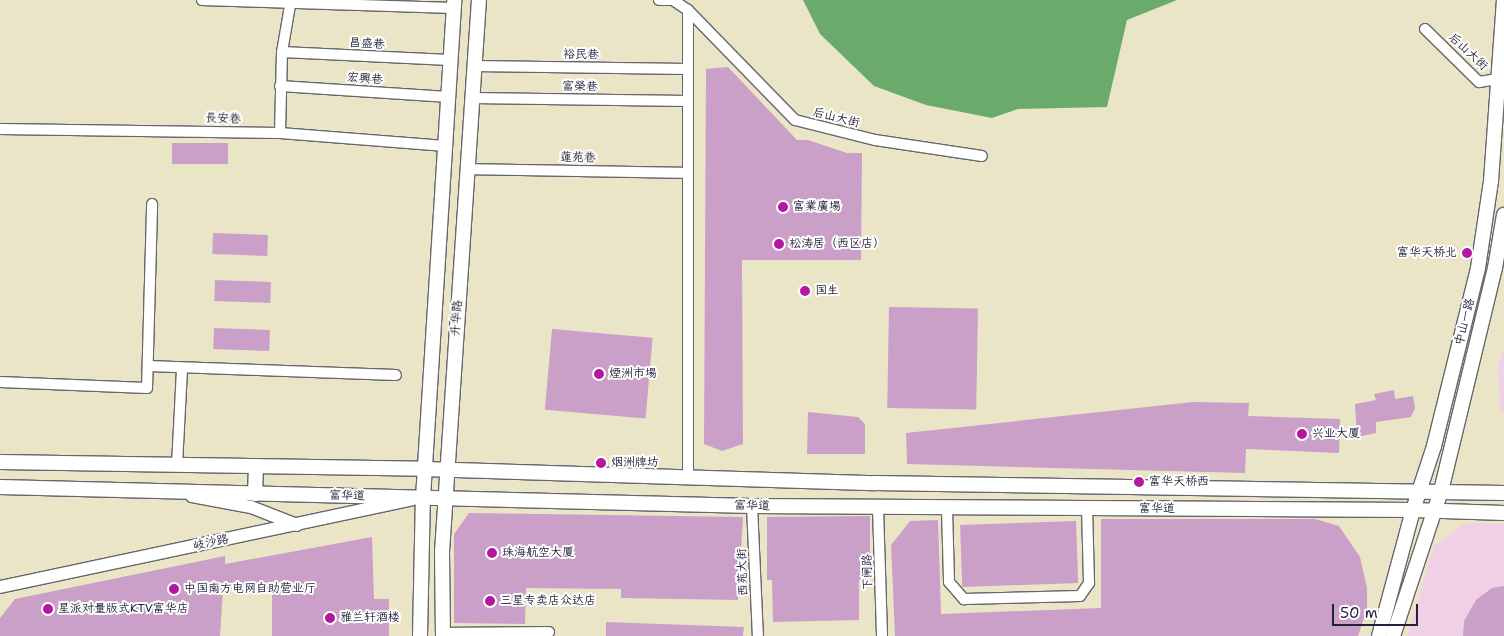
<!DOCTYPE html>
<html>
<head>
<meta charset="utf-8">
<style>
	body { margin:0 }
	#map { position:relative; width:1504px; height:636px; overflow:hidden; background:#ebe5c7; font-family:"Shantell Sans","LXGW WenKai TC",sans-serif }
	div>[style] { position:absolute }
	.built>* { inset:0; background:#efd0e7 }
	.forest>* { inset:0; background:#6aaa6d }
	.building>* { inset:0; background:#caa0c8; transform-origin:0 0 }
	.roads { filter:drop-shadow(1px 0 #68666c) drop-shadow(-1px 0 #68666c) drop-shadow(0 1px #68666c) drop-shadow(0 -1px #68666c) }
	.minor>* { height:10px; margin:-5px; padding:0 5px; transform-origin:5px; border-radius:5px; background:#fff }
	.tertiary>* { height:12px; margin:-6px; padding:0 6px; transform-origin:6px; border-radius:6px; background:#fff }
	.secondary>* { height:14px; margin:-7px; padding:0 7px; transform-origin:7px; border-radius:7px; background:#fff }
	.dots>* { width:14px; height:14px; translate:-50% -50%; box-sizing:border-box; border:2px solid #fff; border-radius:50% }
	span { translate:-50% -50%; white-space:nowrap; text-align:center; line-height:1.15; -webkit-text-stroke:4px #fff; paint-order:stroke }
	.street-label { font-size:12px; color:#22223b }
	.poi-label { font-size:12px; color:#22223b }
	.left { translate:0 -50%; text-align:left }
	.right { translate:-100% -50%; text-align:right }
	.scale { position:absolute; left:1332px; top:604px; width:86px; height:22px; box-sizing:border-box; border:2px solid #22223b; border-top:0; padding-left:6px; font-size:15px; line-height:18px; white-space:nowrap; color:#22223b; -webkit-text-stroke:4px #fff; paint-order:stroke }
</style>
</head>
<body>
<div id="map">
	<div class="built">
		<div style="clip-path:polygon(1504px 346px,1504px 413px,1500px 407px,1498px 367px)"></div>
		<div style="clip-path:polygon(1466px 523px,1504px 524px,1504px 636px,1407px 636px,1434px 546px)"></div>
	</div>
	<div class="forest">
		<div style="clip-path:polygon(803px 0,1177px 0,1127px 20px,1107px 107px,1018px 109px,992px 118px,926px 105px,874px 86px,820px 34px)"></div>
	</div>
	<div class="building">
		<div style="clip-path:polygon(728px 67px,797px 140px,808px 140px,847px 153px,862px 153px,861px 260px,742px 260px,743px 444px,722px 451px,704px 444px,706px 69px)"></div>
		<div style="left:172px;top:143px;width:56px;height:21px"></div>
		<div style="left:213px;top:233px;width:55px;height:21px;rotate:2deg"></div>
		<div style="left:215px;top:280px;width:56px;height:21px;rotate:2deg"></div>
		<div style="left:889px;top:307px;width:89px;height:101px;rotate:1deg"></div>
		<div style="left:214px;top:328px;width:56px;height:21px;rotate:2deg"></div>
		<div style="left:552px;top:329px;width:101px;height:81px;rotate:5deg"></div>
		<div style="clip-path:polygon(1394px 390px,1395px 399px,1413px 396px,1415px 408px,1411px 417px,1376px 422px,1376px 433px,1357px 437px,1355px 404px,1376px 400px,1374px 394px)"></div>
		<div style="clip-path:polygon(1193px 402px,1249px 403px,1248px 416px,1340px 419px,1339px 453px,1246px 449px,1245px 473px,907px 464px,906px 433px)"></div>
		<div style="clip-path:polygon(808px 412px,858px 417px,865px 424px,865px 454px,807px 454px)"></div>
		<div style="clip-path:polygon(469px 513px,743px 517px,738px 600px,621px 598px,621px 589px,526px 588px,525px 624px,454px 623px,454px 534px)"></div>
		<div style="clip-path:polygon(870px 516px,870px 580px,859px 580px,859px 620px,773px 622px,772px 580px,767px 580px,767px 517px)"></div>
		<div style="clip-path:polygon(1101px 519px,1315px 519px,1339px 526px,1360px 557px,1367px 588px,1367px 609px,1358px 636px,895px 636px,891px 545px,910px 521px,938px 520px,941px 614px,1101px 608px)"></div>
		<div style="left:1076px;top:521px;width:62px;height:116px;rotate:88deg"></div>
		<div style="clip-path:polygon(372px 537px,374px 599px,389px 599px,389px 636px,272px 636px,272px 589px,223px 589px,220px 636px,0 636px,0 618px,15px 599px,225px 556px,225px 564px)"></div>
		<div style="clip-path:polygon(1504px 586px,1504px 636px,1463px 636px,1464px 621px,1476px 600px,1492px 588px)"></div>
		<div style="clip-path:polygon(606px 622px,744px 627px,743px 636px,606px 636px)"></div>
	</div>
	<div class="roads">
		<div class="minor">
			<div style="left:202px;top:0;width:252px;rotate:1.8deg"></div>
			<div style="left:659px;top:0;width:15px"></div>
			<div style="left:673px;top:0;width:18px;rotate:34deg"></div>
			<div style="left:688px;top:10px;width:153px;rotate:45.8deg"></div>
			<div style="left:795px;top:120px;width:82px;rotate:14deg"></div>
			<div style="left:875px;top:140px;width:108px;rotate:8.5deg"></div>
			<div style="left:1425px;top:29px;width:76px;rotate:44.5deg"></div>
			<div style="left:1479px;top:82px;width:19px;rotate:-9deg"></div>
			<div style="left:282px;top:52px;width:168px;rotate:2.7deg"></div>
			<div style="left:474px;top:66px;width:214px;rotate:0.8deg"></div>
			<div style="left:280px;top:86px;width:169px;rotate:3.7deg"></div>
			<div style="left:472px;top:98px;width:216px;rotate:0.8deg"></div>
			<div style="left:0;top:129px;width:280px;rotate:0.8deg"></div>
			<div style="left:280px;top:133px;width:166px;rotate:4.5deg"></div>
			<div style="left:280px;top:133px;width:81px;rotate:-88.6deg"></div>
			<div style="left:282px;top:52px;width:53px;rotate:-80.2deg"></div>
			<div style="left:467px;top:169px;width:221px;rotate:1deg"></div>
			<div style="left:148px;top:366px;width:248px;rotate:2.1deg"></div>
			<div style="left:0;top:382px;width:147px;rotate:2.3deg"></div>
			<div style="left:147px;top:388px;width:184px;rotate:-88.4deg"></div>
			<div style="left:177px;top:465px;width:97px;rotate:-87deg"></div>
			<div style="left:688px;top:477px;width:467px;rotate:-90deg"></div>
			<div style="left:752px;top:506px;width:130px;rotate:87.4deg"></div>
			<div style="left:878px;top:508px;width:128px;rotate:88.2deg"></div>
			<div style="left:947px;top:509px;width:73px;rotate:88.4deg"></div>
			<div style="left:949px;top:582px;width:23px;rotate:49deg"></div>
			<div style="left:964px;top:599px;width:116px;rotate:-1.5deg"></div>
			<div style="left:1080px;top:596px;width:16px;rotate:-55deg"></div>
			<div style="left:1089px;top:583px;width:74px;rotate:-91.5deg"></div>
			<div style="left:443px;top:633px;width:106px;rotate:-0.5deg"></div>
		</div>
		<div class="tertiary">
			<div style="left:192px;top:496px;width:60px;rotate:10.6deg"></div>
			<div style="left:251px;top:507px;width:49px;rotate:21.4deg"></div>
			<div style="left:0;top:587px;width:420px;rotate:-12deg"></div>
		</div>
		<div class="secondary">
			<div style="left:0;top:462px;width:424px;rotate:0.9deg"></div>
			<div style="left:424px;top:469px;width:451px;rotate:1.8deg"></div>
			<div style="left:875px;top:483px;width:629px;rotate:0.91deg"></div>
			<div style="left:0;top:487px;width:752px;rotate:1.45deg"></div>
			<div style="left:752px;top:506px;width:661px;rotate:0.35deg"></div>
			<div style="left:1413px;top:510px;width:91px;rotate:1.9deg"></div>
			<div style="left:255px;top:494px;width:28px;rotate:-88deg"></div>
			<div style="left:420px;top:636px;width:138px;rotate:-88.8deg"></div>
			<div style="left:423px;top:498px;width:499px;rotate:-86.4deg"></div>
			<div style="left:443px;top:636px;width:84px;rotate:-90.7deg"></div>
			<div style="left:442px;top:552px;width:553px;rotate:-86.17deg"></div>
			<div style="left:1379px;top:636px;width:131px;rotate:-74.9deg"></div>
			<div style="left:1413px;top:510px;width:67px;rotate:-71.8deg"></div>
			<div style="left:1434px;top:446px;width:183px;rotate:-76.1deg"></div>
			<div style="left:1478px;top:268px;width:88px;rotate:-81.5deg"></div>
			<div style="left:1491px;top:181px;width:181px;rotate:-85.9deg"></div>
			<div style="left:1393px;top:636px;width:153px;rotate:-71.7deg"></div>
			<div style="left:1441px;top:491px;width:229px;rotate:-76.4deg"></div>
			<div style="left:1495px;top:268px;width:54px;rotate:-80.4deg"></div>
		</div>
	</div>
	<div class="dots">
		<div style="left:783px;top:207px;background:#b5179e"></div>
		<div style="left:779px;top:244px;background:#b5179e"></div>
		<div style="left:1467px;top:253px;background:#b5179e"></div>
		<div style="left:805px;top:291px;background:#b5179e"></div>
		<div style="left:599px;top:374px;background:#b5179e"></div>
		<div style="left:1302px;top:434px;background:#b5179e"></div>
		<div style="left:601px;top:463px;background:#b5179e"></div>
		<div style="left:1139px;top:482px;background:#b5179e"></div>
		<div style="left:492px;top:553px;background:#b5179e"></div>
		<div style="left:174px;top:589px;background:#b5179e"></div>
		<div style="left:490px;top:601px;background:#b5179e"></div>
		<div style="left:48px;top:609px;background:#b5179e"></div>
		<div style="left:330px;top:618px;background:#b5179e"></div>
	</div>
	<div class="street-label">
		<span style="left:367px;top:44px;rotate:3deg">昌盛巷</span>
		<span style="left:1468px;top:52px;rotate:43deg">后山大街</span>
		<span style="left:581px;top:55px;rotate:1deg">裕民巷</span>
		<span style="left:365px;top:79px;rotate:4deg">宏興巷</span>
		<span style="left:580px;top:87px;rotate:1deg">富榮巷</span>
		<span style="left:836px;top:118px;rotate:14deg">后山大街</span>
		<span style="left:223px;top:119px;rotate:2deg">長安巷</span>
		<span style="left:578px;top:158px;rotate:1deg">蓮苑巷</span>
		<span style="left:457px;top:318px;rotate:-86deg">升华路</span>
		<span style="left:1465px;top:322px;rotate:-76deg">中山一路</span>
		<span style="left:347px;top:496px;rotate:1deg">富华道</span>
		<span style="left:752px;top:506px;rotate:1deg">富华道</span>
		<span style="left:1157px;top:509px">富华道</span>
		<span style="left:211px;top:543px;rotate:-12deg">岐沙路</span>
		<span style="left:743px;top:572px;rotate:-92deg">西苑大街</span>
		<span style="left:868px;top:572px;rotate:-91deg">下闸路</span>
	</div>
	<div class="poi-label">
		<span class="left" style="left:793px;top:207px">富業廣場</span>
		<span class="left" style="left:789px;top:244px">松涛居（西区店）</span>
		<span class="right" style="left:1457px;top:253px">富华天桥北</span>
		<span class="left" style="left:815px;top:291px">国生</span>
		<span class="left" style="left:609px;top:374px">煙洲市場</span>
		<span class="left" style="left:1312px;top:434px">兴业大厦</span>
		<span class="left" style="left:611px;top:463px">烟洲牌坊</span>
		<span class="left" style="left:1149px;top:482px">富华天桥西</span>
		<span class="left" style="left:502px;top:553px">珠海航空大厦</span>
		<span class="left" style="left:184px;top:589px">中国南方电网自助营业厅</span>
		<span class="left" style="left:500px;top:601px">三星专卖店众达店</span>
		<span class="left" style="left:58px;top:609px">星派对量版式KTV富华店</span>
		<span class="left" style="left:340px;top:618px">雅兰轩酒楼</span>
	</div>
	<div class="scale">50 m</div>
</div>
</body>
</html>
